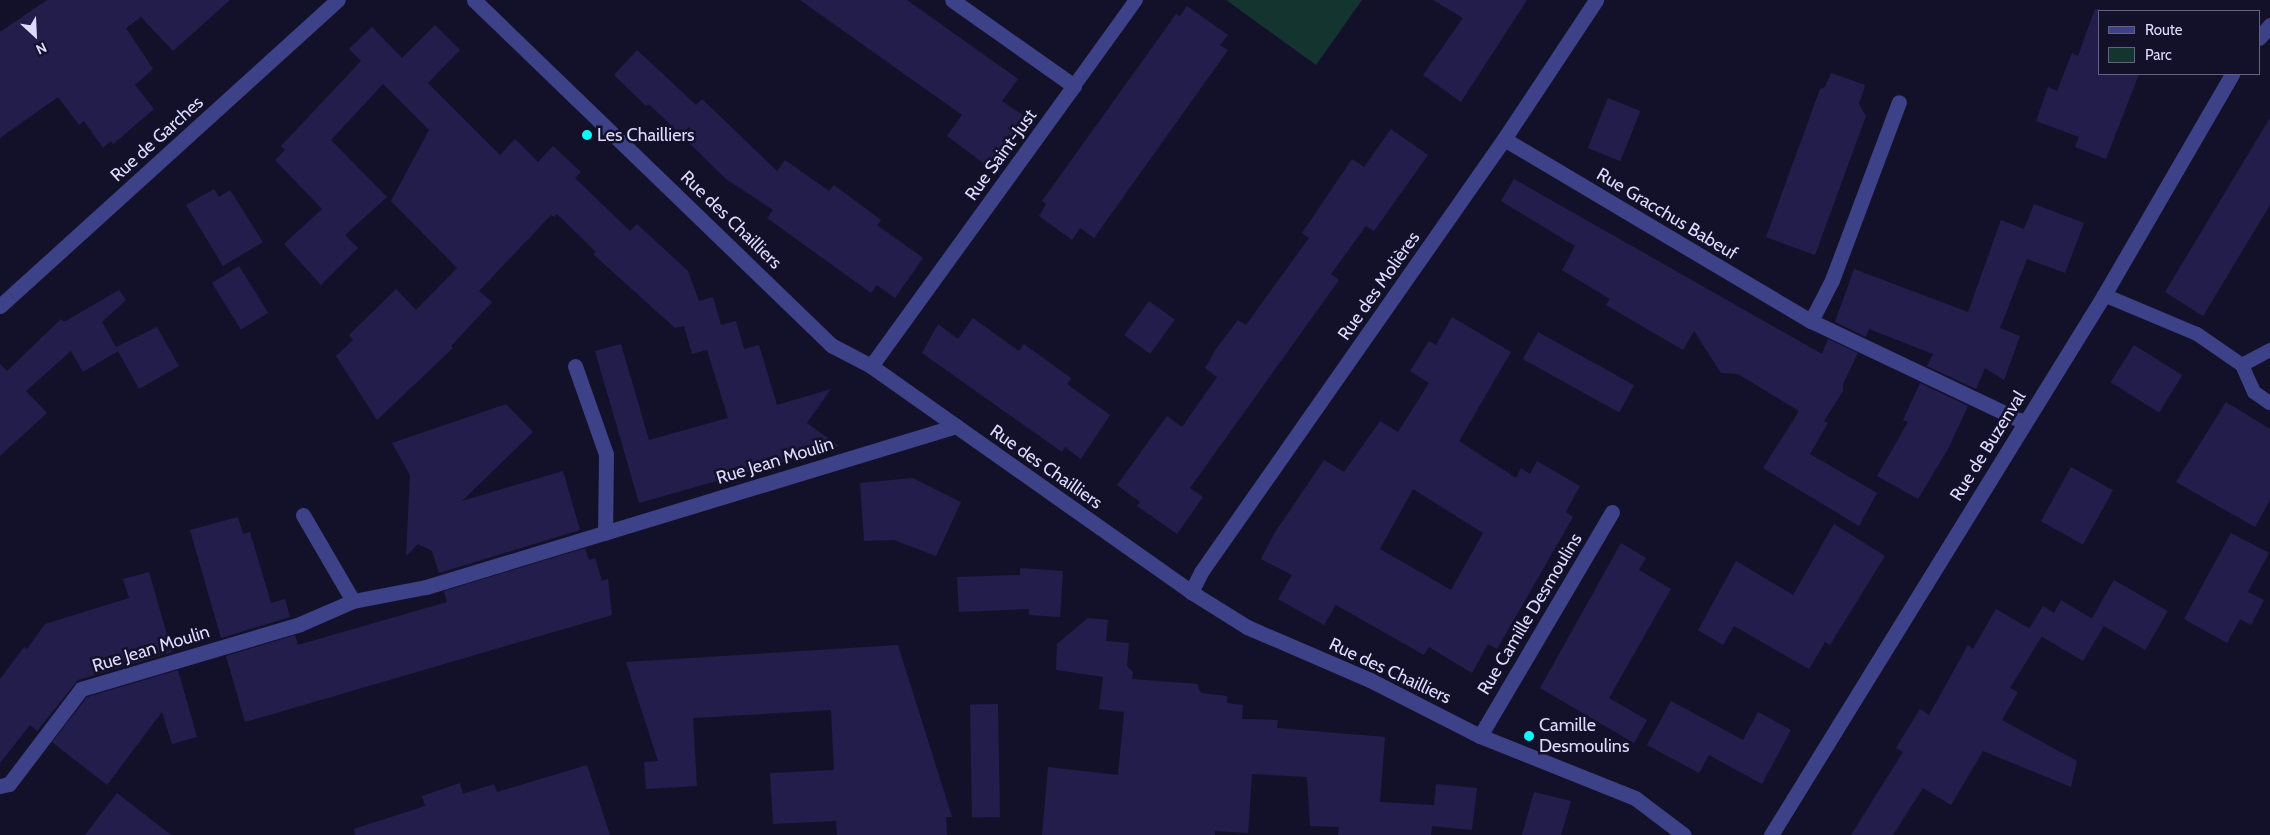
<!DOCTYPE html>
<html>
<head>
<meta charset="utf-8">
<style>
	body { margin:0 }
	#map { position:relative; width:2270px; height:835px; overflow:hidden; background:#13112a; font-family:Cabin,sans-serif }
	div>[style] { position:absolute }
	.green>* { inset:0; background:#143430 }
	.building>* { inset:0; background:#231d4b; transform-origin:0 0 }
	.lane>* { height:14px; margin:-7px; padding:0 7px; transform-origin:7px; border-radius:7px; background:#3d4188 }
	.street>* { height:15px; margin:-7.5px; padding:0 7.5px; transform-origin:7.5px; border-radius:7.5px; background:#3d4188 }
	.dots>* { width:14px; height:14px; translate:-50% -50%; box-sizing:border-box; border:2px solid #13112a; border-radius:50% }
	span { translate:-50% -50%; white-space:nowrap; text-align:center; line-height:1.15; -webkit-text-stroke:5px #13112a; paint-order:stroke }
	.poi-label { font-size:18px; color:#dcdbfe }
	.left { translate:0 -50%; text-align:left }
	.street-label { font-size:18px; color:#dcdbfe }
	.legend { position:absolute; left:2098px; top:10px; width:162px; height:65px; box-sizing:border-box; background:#13112a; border:1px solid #63627f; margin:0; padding:6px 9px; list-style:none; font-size:15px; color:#dcdbfe }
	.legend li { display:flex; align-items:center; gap:10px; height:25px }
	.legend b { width:25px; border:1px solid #63627f }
	.north { position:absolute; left:10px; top:10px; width:50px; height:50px; -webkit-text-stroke:4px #13112a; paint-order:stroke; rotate:155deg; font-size:14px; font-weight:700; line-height:20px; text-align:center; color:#dcdbfe }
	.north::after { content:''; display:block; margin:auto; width:18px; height:22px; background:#dcdbfe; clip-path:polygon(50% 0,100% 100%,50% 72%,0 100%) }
</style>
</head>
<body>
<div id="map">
	<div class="green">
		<div style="clip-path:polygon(1226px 0,1362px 0,1316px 65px)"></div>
	</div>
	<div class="building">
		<div style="clip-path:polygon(47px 0,230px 0,173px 51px,141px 17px,126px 28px,153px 69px,135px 85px,154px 109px,113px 144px,111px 141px,103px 148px,84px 121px,79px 125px,58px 97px,0 138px,0 32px)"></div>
		<div style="clip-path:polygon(800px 0,907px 0,1018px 79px,1002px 101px,1027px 118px,990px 168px,947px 136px,962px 115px)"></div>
		<div style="clip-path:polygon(1433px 0,1527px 0,1461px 102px,1423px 75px,1463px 18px)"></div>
		<div style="clip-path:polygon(1187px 6px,1228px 35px,1220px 45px,1228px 50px,1094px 238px,1080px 228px,1072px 240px,1039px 216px,1046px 204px,1042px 201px,1176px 14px,1180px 16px)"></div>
		<div style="clip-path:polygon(2095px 9px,2099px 9px,2099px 74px,2139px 74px,2106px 159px,2075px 147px,2079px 137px,2036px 121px,2048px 87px,2057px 91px,2072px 53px,2078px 56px)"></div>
		<div style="clip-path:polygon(435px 25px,460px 50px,428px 83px,500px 155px,515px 139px,538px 162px,553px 146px,581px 172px,575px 178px,630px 231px,637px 224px,688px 271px,699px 301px,713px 297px,721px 325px,736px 321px,744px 349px,759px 345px,777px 405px,831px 389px,807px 423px,839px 446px,639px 503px,595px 351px,621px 344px,649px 440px,728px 418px,707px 350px,692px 354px,684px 326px,675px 328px,593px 254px,596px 252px,557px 214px,554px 217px,551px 215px,479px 291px,492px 302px,451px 346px,453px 348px,377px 420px,336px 356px,353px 340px,349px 335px,396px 289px,416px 310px,457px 268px,391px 201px,429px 130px,383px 84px,331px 140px,387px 197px,345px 235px,358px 248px,321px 285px,284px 244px,322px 209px,275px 160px,285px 150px,281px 146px,361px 61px,349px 49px,372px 27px,402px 58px)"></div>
		<div style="clip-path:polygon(637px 50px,696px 105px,702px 99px,777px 171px,785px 160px,829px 191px,834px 185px,881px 220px,877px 225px,923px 258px,895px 298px,877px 285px,871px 293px,767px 218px,773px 210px,726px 179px,649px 104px,646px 106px,614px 75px)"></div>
		<div style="clip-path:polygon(1831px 73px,1865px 85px,1859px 104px,1866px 116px,1815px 255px,1766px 237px,1820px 89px,1825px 87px)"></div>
		<div style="left:1608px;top:98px;width:35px;height:54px;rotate:22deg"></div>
		<div style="clip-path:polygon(2270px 118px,2270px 205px,2203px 316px,2165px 292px)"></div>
		<div style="clip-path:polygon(1391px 129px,1428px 155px,1374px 231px,1366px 226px,1331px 274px,1339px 280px,1190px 488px,1203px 497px,1177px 534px,1137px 506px,1140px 502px,1117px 485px,1167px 416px,1182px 427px,1217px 377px,1205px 368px,1216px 349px,1238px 320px,1246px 325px,1309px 238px,1302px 233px,1352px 159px,1364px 167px)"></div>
		<div style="clip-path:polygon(1514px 179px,1822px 354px,1828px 339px,1858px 353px,1843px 384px,1843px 391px,1824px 421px,1828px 423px,1810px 454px,1877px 493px,1859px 526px,1763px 468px,1799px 411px,1738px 374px,1721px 373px,1694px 331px,1683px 350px,1606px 305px,1610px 299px,1562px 270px,1575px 246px,1501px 201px)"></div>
		<div style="clip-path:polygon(214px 189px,219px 197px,230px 190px,263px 242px,223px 266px,186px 205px)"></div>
		<div style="clip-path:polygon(2034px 204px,2084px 223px,2065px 273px,2027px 259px,2000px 328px,2020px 336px,2004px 380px,1985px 368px,1976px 389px,1927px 366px,1933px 354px,1869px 329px,1866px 337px,1835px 322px,1854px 269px,1968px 312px,2001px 220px,2024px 229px)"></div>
		<div style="left:239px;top:266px;width:55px;height:32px;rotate:58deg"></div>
		<div style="clip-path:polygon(119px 290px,126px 300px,102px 322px,116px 347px,157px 327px,179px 366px,139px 389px,118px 351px,83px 372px,71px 351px,26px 391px,47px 413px,0 456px,0 364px,7px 371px,61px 319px,64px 322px)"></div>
		<div style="left:1149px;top:301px;width:32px;height:42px;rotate:36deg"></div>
		<div style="clip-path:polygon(evenodd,1452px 317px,1511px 352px,1459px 441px,1516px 478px,1521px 468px,1530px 474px,1537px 461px,1580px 486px,1566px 512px,1573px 517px,1542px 571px,1497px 649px,1488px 644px,1472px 673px,1429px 647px,1424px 655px,1336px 605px,1324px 625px,1278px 599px,1292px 575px,1261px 559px,1274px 534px,1324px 460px,1344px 472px,1380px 421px,1398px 432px,1429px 383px,1410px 371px,1429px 341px,1436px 345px,1452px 317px,1413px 489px,1483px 533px,1451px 590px,1380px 549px,1413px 489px)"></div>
		<div style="clip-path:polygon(973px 318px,1019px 351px,1024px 344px,1071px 378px,1067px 384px,1110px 415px,1081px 459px,1065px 447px,1062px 452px,922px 353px,938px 324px,958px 339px)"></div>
		<div style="left:1538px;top:332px;width:110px;height:31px;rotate:29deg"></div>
		<div style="left:2134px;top:345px;width:57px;height:44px;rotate:32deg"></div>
		<div style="clip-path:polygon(1920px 383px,1968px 406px,1948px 449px,1918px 499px,1877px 476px,1908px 422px,1903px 420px)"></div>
		<div style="clip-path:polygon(2226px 402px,2270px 429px,2270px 500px,2255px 527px,2176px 482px)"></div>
		<div style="clip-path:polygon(506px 404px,533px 432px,462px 501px,563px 471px,580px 530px,439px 573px,432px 551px,418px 544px,406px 556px,410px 475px,392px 443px)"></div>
		<div style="left:2071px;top:467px;width:48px;height:62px;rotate:29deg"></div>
		<div style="clip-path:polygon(913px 478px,961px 502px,936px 556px,894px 540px,864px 541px,860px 483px)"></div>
		<div style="clip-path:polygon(238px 517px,243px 534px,250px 532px,271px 603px,285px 599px,290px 617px,221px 638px,190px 530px)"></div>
		<div style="clip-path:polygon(1834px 524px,1885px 556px,1830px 645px,1825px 642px,1809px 669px,1734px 626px,1723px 645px,1698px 630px,1736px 561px,1793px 595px)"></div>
		<div style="clip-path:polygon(2231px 533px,2269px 553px,2248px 592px,2264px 600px,2251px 625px,2240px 619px,2227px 643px,2184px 619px)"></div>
		<div style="clip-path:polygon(1621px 543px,1646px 558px,1639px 570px,1671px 589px,1609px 698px,1647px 720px,1634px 743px,1540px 688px)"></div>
		<div style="clip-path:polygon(585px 548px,589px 560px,595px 558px,602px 581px,608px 579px,612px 615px,245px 722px,226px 656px,295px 635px,298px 645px,447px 602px,444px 591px)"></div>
		<div style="clip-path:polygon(1020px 568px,1063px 571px,1060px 617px,1029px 615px,1029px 609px,959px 612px,957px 577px,1020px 575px)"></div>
		<div style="clip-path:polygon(149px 572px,172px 652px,78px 680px,37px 731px,30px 725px,0 763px,0 679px,24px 647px,27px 649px,45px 624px,129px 598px,123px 579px)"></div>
		<div style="left:2114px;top:580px;width:62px;height:45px;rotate:30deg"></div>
		<div style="clip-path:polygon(2061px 600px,2104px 626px,2083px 661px,2029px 629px,2043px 606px,2054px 613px)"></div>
		<div style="clip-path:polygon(1996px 609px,2042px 636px,2010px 688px,2018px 692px,2002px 720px,2077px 761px,2071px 787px,1983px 751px,1951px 805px,1923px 788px,1893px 835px,1851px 835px,1903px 752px,1896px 748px,1920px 709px,1929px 715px,1968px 645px,1973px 649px)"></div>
		<div style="clip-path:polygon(1088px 618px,1108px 620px,1106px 641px,1129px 643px,1127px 666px,1133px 672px,1132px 679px,1197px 684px,1201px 693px,1227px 696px,1227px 703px,1243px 705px,1242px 719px,1278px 720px,1277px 728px,1385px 737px,1380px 802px,1434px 805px,1436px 784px,1477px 788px,1472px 830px,1432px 826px,1434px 809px,1431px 835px,1338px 835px,1339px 827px,1310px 826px,1307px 777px,1252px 774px,1248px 833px,1215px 831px,1215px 835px,1042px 835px,1048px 767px,1118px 775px,1124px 712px,1099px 709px,1103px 677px,1056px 670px,1057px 644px)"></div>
		<div style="clip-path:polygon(898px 645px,952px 817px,946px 817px,947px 835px,837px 835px,836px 821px,773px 824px,770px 773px,834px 770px,831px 710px,693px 718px,697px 786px,646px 789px,644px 762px,658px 761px,626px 662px)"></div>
		<div style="clip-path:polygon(178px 670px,197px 737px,172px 744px,162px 712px,107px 785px,52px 742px,87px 697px)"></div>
		<div style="clip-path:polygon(1671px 701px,1743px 740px,1758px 712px,1791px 730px,1762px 784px,1709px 755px,1699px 773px,1647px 745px)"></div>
		<div style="left:998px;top:704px;width:113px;height:28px;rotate:89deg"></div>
		<div style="clip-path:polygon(587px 765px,610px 835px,355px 835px,354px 829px,425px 806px,422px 796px,460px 783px,463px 794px,494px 784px,497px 792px)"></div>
		<div style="clip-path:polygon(1534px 792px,1571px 801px,1561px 835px,1522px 835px)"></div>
		<div style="clip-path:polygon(117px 793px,171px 835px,85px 835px)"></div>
	</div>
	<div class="lane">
		<div style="left:1074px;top:86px;width:106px;rotate:-54.2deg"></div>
		<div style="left:2104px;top:295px;width:101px;rotate:22.8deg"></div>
		<div style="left:2197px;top:334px;width:55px;rotate:34.6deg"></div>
		<div style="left:2242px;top:365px;width:30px;rotate:66deg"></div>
		<div style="left:2254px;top:392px;width:19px;rotate:35deg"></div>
		<div style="left:2242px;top:365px;width:32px;rotate:-28deg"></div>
	</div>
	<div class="street">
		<div style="left:474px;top:0;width:496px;rotate:44deg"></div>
		<div style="left:831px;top:345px;width:45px;rotate:27.7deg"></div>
		<div style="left:871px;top:366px;width:392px;rotate:35.2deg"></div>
		<div style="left:1191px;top:592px;width:66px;rotate:32deg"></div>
		<div style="left:1247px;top:627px;width:134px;rotate:23.3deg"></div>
		<div style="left:1370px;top:680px;width:123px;rotate:27deg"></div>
		<div style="left:1480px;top:736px;width:167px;rotate:21.8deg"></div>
		<div style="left:1635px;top:798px;width:61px;rotate:37.1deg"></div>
		<div style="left:2259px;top:38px;width:17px;rotate:-50deg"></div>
		<div style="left:1504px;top:139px;width:357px;rotate:30.7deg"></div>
		<div style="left:1811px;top:321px;width:236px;rotate:25.4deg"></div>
		<div style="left:0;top:306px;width:456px;rotate:-42.2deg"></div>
		<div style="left:1811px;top:321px;width:46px;rotate:-62.9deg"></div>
		<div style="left:1832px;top:280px;width:190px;rotate:-69.4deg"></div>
		<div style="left:575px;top:366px;width:93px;rotate:70.6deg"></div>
		<div style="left:606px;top:454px;width:79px;rotate:90.7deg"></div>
		<div style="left:871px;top:366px;width:346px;rotate:-54.1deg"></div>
		<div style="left:1074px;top:86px;width:149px;rotate:-144.8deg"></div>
		<div style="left:303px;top:515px;width:99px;rotate:59.8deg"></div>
		<div style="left:1191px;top:592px;width:22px;rotate:-63deg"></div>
		<div style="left:1201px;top:572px;width:528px;rotate:-55.02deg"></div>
		<div style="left:1504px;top:139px;width:167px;rotate:-56.5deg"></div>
		<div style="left:1480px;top:736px;width:260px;rotate:-59.5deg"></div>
		<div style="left:0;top:786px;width:9px;rotate:-13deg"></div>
		<div style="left:9px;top:784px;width:119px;rotate:-52.8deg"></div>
		<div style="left:81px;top:689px;width:228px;rotate:-16.5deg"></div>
		<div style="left:300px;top:624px;width:58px;rotate:-23.5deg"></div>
		<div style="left:353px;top:601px;width:74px;rotate:-10.9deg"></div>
		<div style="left:426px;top:587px;width:554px;rotate:-16.9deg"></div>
		<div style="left:1771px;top:835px;width:634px;rotate:-58.34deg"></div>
		<div style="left:2104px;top:295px;width:255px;rotate:-59.9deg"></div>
	</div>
	<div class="dots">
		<div style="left:587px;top:135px;background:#0af9fb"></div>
		<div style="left:1529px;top:736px;background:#0af9fb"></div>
	</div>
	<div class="poi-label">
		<span class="left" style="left:597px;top:135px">Les Chailliers</span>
		<span class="left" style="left:1539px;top:736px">Camille<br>Desmoulins</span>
	</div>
	<div class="street-label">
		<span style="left:157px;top:139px;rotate:-42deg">Rue de Garches</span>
		<span style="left:1001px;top:155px;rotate:-54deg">Rue Saint-Just</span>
		<span style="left:1667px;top:214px;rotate:31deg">Rue Gracchus Babeuf</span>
		<span style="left:731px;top:220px;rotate:44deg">Rue des Chailliers</span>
		<span style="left:1379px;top:286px;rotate:-55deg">Rue des Molières</span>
		<span style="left:1988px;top:446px;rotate:-58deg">Rue de Buzenval</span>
		<span style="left:775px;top:461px;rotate:-17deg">Rue Jean Moulin</span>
		<span style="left:1046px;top:467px;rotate:35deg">Rue des Chailliers</span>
		<span style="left:1530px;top:614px;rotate:-59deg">Rue Camille Desmoulins</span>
		<span style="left:151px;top:649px;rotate:-17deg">Rue Jean Moulin</span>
		<span style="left:1390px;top:671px;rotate:25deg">Rue des Chailliers</span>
	</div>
	<ul class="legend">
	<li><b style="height:6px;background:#3d4188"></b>Route</li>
	<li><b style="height:14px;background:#143430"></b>Parc</li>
	</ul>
	<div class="north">N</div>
</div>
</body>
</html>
